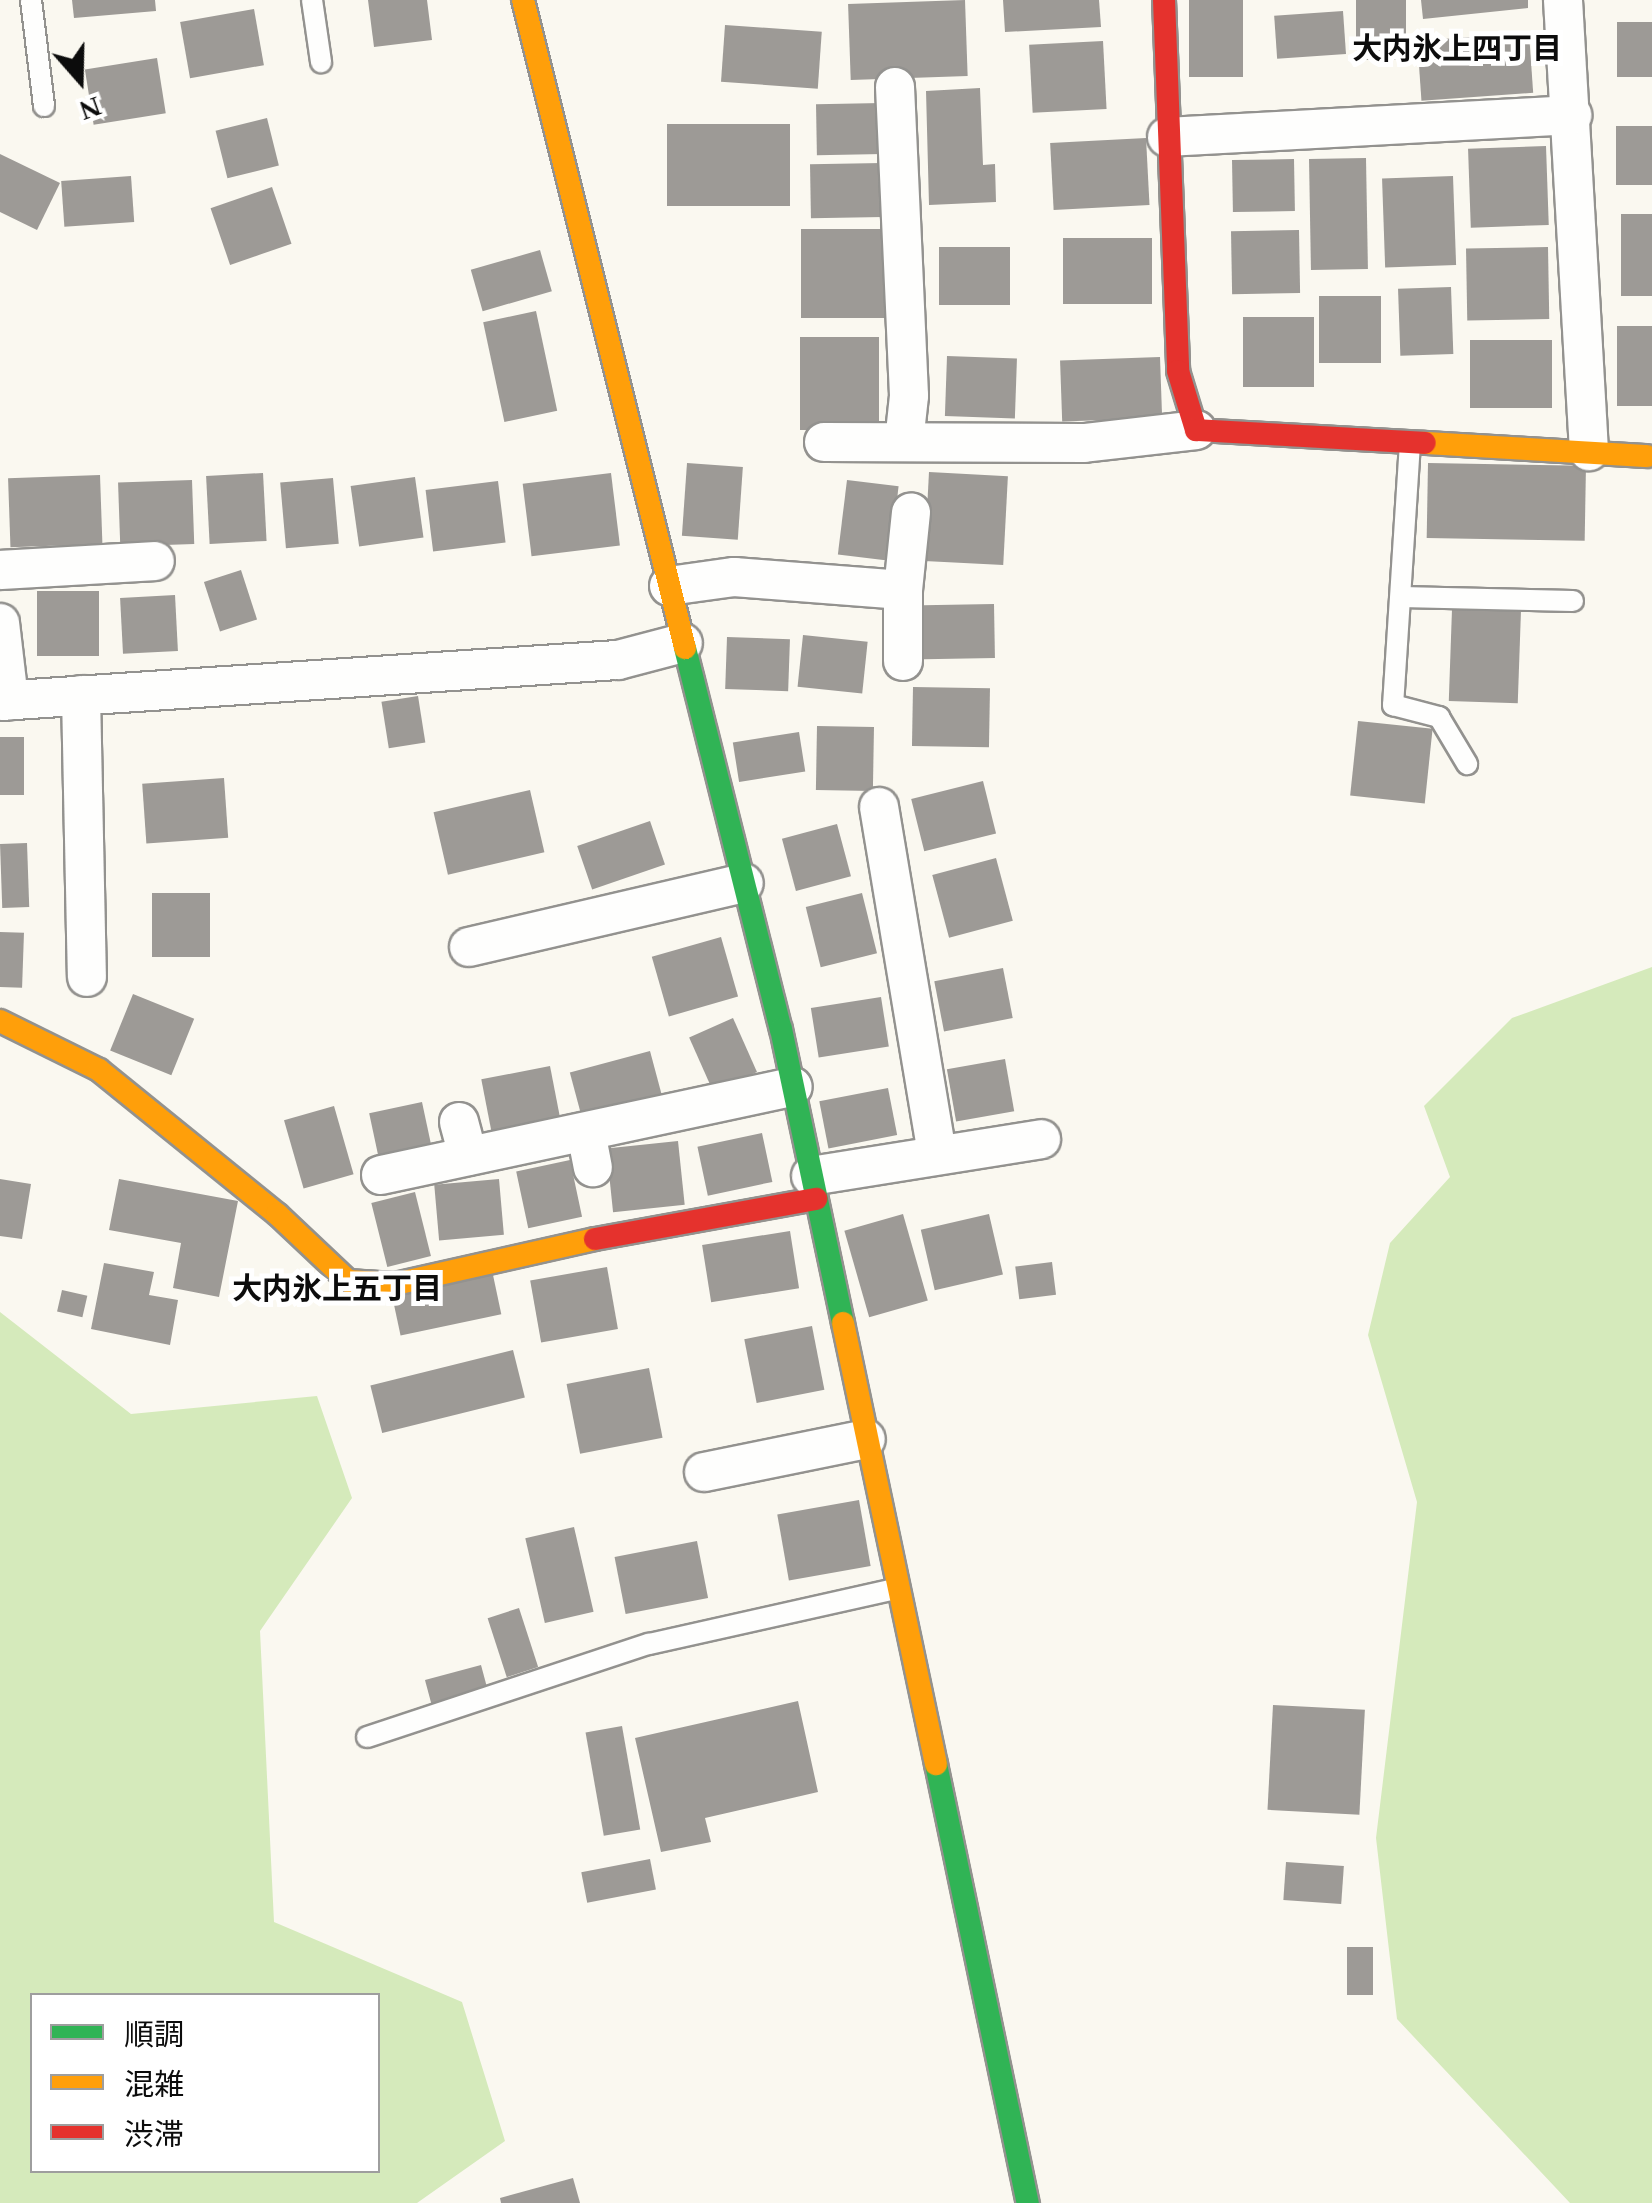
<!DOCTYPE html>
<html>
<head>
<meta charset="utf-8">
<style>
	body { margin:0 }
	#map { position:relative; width:1652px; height:2203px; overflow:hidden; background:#faf8f0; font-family:"Times New Roman","Noto Sans JP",serif }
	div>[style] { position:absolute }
	.forest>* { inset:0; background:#d5eabb }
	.building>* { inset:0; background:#9d9a96; transform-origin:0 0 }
	.roads { filter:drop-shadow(2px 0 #93928f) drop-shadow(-2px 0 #93928f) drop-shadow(0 2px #93928f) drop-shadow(0 -2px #93928f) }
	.lane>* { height:20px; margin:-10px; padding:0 10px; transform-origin:10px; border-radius:10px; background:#fefefd }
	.street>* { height:38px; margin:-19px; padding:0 19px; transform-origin:19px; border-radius:19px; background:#fefefd }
	.fast>* { height:22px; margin:-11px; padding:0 11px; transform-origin:11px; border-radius:11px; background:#30b455 }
	.slow>* { height:22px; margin:-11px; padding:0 11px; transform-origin:11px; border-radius:11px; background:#ff9f0a }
	.jam>* { height:22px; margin:-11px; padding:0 11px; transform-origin:11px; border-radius:11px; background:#e5322d }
	span { translate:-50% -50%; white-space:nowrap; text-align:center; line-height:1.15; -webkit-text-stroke:10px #fff; paint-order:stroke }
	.neighbourhood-label { font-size:30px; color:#0c0c0c; font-weight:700 }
	.legend { position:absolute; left:30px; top:1993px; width:350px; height:180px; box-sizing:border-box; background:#fff; border:2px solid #9e9e9e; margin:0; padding:12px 18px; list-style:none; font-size:30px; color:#0c0c0c }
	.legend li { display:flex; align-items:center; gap:20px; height:50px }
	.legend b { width:50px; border:2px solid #9e9e9e }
	.north { position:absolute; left:30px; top:30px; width:100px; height:100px; -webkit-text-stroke:8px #fff; paint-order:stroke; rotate:160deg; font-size:28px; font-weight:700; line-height:40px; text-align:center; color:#0c0c0c }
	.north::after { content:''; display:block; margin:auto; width:35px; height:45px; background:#0c0c0c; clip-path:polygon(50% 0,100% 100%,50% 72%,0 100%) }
</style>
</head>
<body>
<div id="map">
	<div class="forest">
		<div style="clip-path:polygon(1652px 967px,1652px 2203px,1570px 2203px,1397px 2019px,1376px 1838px,1417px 1502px,1368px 1335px,1390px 1243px,1450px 1177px,1424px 1106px,1512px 1018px)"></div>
		<div style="clip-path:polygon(evenodd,0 1312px,131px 1414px,317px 1396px,352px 1498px,260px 1631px,274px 1922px,462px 2002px,505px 2141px,417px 2203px,0 2203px,0 1312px,32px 1996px,378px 1996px,378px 2170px,32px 2170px,32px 1996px)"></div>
	</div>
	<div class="building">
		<div style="clip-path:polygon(72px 0,155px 0,156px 11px,74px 18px)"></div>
		<div style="clip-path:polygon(368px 0,427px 0,432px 40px,374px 47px)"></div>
		<div style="left:965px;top:0;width:76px;height:117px;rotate:88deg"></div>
		<div style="clip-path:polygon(1003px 0,1099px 0,1101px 27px,1005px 32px)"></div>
		<div style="left:1189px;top:0;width:54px;height:77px"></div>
		<div style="left:1356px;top:0;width:50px;height:60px"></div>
		<div style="clip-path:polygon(1421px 0,1528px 0,1528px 8px,1423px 19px)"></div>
		<div style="left:254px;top:9px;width:57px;height:75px;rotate:80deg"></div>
		<div style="left:1343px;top:11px;width:43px;height:69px;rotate:86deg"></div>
		<div style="left:1652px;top:22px;width:55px;height:35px;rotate:90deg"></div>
		<div style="left:725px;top:25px;width:97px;height:57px;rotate:4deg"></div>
		<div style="left:1529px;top:33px;width:60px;height:112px;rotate:86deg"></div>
		<div style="left:1103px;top:41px;width:68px;height:74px;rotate:87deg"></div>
		<div style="left:157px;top:58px;width:56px;height:73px;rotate:81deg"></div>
		<div style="clip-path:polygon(980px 88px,983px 165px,995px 164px,996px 202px,929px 205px,926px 91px)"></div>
		<div style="left:882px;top:103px;width:51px;height:66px;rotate:89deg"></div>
		<div style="left:267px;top:118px;width:49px;height:53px;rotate:76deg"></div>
		<div style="left:790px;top:124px;width:82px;height:123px;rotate:90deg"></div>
		<div style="left:1652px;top:126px;width:59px;height:36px;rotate:90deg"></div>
		<div style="left:1146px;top:138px;width:67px;height:96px;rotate:87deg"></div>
		<div style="left:1546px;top:146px;width:79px;height:78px;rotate:88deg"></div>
		<div style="clip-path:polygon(0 154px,60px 183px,37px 230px,0 212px)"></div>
		<div style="left:1366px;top:158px;width:111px;height:57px;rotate:89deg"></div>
		<div style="left:1294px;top:159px;width:52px;height:62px;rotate:89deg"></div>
		<div style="left:882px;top:163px;width:54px;height:72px;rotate:89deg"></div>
		<div style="left:131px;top:176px;width:46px;height:70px;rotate:86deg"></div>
		<div style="left:1453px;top:176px;width:89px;height:71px;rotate:88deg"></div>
		<div style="left:272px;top:187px;width:60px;height:65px;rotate:71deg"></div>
		<div style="left:1652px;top:214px;width:82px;height:31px;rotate:90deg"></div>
		<div style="left:801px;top:229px;width:84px;height:89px"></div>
		<div style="left:1299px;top:230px;width:63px;height:68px;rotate:89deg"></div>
		<div style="left:1063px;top:238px;width:89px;height:66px"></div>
		<div style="left:939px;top:247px;width:71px;height:58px"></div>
		<div style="left:1548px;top:247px;width:72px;height:82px;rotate:89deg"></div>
		<div style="left:540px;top:250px;width:43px;height:72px;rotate:74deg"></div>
		<div style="left:1451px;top:287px;width:67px;height:53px;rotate:88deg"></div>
		<div style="left:1319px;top:296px;width:62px;height:67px"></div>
		<div style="left:536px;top:311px;width:102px;height:54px;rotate:78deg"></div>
		<div style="left:1314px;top:317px;width:70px;height:71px;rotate:90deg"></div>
		<div style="left:1652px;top:326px;width:80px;height:35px;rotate:90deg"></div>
		<div style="left:800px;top:337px;width:79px;height:93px"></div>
		<div style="left:1470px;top:340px;width:82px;height:68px"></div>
		<div style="left:947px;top:356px;width:70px;height:60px;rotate:2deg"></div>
		<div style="left:1160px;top:357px;width:61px;height:100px;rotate:88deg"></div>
		<div style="left:687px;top:463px;width:56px;height:73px;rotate:4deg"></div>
		<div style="left:1428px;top:463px;width:158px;height:75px;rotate:1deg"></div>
		<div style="left:929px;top:472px;width:79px;height:89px;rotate:3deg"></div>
		<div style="left:263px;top:473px;width:68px;height:57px;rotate:87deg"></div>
		<div style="left:611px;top:473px;width:73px;height:89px;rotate:83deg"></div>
		<div style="left:100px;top:475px;width:69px;height:92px;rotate:88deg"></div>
		<div style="left:415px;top:477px;width:61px;height:65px;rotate:82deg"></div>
		<div style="left:333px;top:478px;width:66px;height:53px;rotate:85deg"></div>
		<div style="left:192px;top:480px;width:64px;height:74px;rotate:88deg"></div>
		<div style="left:847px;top:480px;width:52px;height:75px;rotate:7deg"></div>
		<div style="left:498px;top:481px;width:62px;height:73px;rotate:83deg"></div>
		<div style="left:241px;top:570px;width:52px;height:39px;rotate:72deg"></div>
		<div style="left:37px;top:591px;width:62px;height:65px"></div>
		<div style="left:175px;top:595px;width:56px;height:55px;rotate:87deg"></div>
		<div style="left:994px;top:604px;width:54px;height:71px;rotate:89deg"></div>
		<div style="left:1452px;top:609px;width:69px;height:92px;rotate:2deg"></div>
		<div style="left:803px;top:635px;width:65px;height:52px;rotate:6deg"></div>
		<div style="left:727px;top:637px;width:63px;height:52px;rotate:2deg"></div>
		<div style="left:913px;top:687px;width:77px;height:59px;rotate:1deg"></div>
		<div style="left:418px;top:696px;width:47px;height:37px;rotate:81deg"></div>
		<div style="left:1358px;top:721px;width:75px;height:75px;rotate:6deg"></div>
		<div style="left:817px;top:726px;width:57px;height:64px;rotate:1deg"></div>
		<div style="left:799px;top:732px;width:40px;height:67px;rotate:81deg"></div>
		<div style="left:0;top:737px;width:24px;height:58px"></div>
		<div style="left:224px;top:778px;width:60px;height:82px;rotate:86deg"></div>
		<div style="left:983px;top:781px;width:54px;height:74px;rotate:76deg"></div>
		<div style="left:530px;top:790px;width:64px;height:99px;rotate:77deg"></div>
		<div style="left:650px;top:821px;width:46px;height:77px;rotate:71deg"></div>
		<div style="left:837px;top:824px;width:54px;height:57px;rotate:75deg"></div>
		<div style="left:27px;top:843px;width:64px;height:27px;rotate:88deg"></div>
		<div style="left:996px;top:858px;width:65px;height:66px;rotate:75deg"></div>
		<div style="left:152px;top:893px;width:58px;height:64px"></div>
		<div style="left:862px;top:893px;width:62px;height:58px;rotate:76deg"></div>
		<div style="left:0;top:932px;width:24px;height:55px;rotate:2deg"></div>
		<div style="left:721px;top:937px;width:62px;height:72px;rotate:74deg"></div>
		<div style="left:1003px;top:968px;width:51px;height:70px;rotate:79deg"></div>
		<div style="left:133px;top:994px;width:66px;height:61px;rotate:22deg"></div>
		<div style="left:881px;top:997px;width:50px;height:71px;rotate:81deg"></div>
		<div style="left:733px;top:1018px;width:59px;height:48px;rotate:66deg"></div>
		<div style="left:650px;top:1051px;width:53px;height:83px;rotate:75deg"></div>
		<div style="left:1005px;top:1059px;width:53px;height:59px;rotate:80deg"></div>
		<div style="left:550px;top:1066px;width:59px;height:70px;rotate:79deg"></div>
		<div style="left:888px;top:1088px;width:48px;height:70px;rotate:79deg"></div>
		<div style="left:422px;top:1102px;width:43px;height:54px;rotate:78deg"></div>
		<div style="left:334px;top:1106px;width:71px;height:52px;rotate:74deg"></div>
		<div style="left:762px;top:1133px;width:50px;height:66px;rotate:78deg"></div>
		<div style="left:678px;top:1141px;width:64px;height:72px;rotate:84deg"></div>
		<div style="left:570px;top:1160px;width:58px;height:55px;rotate:78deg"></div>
		<div style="clip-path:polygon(0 1179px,31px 1184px,22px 1239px,0 1236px)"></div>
		<div style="clip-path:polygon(119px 1179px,238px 1201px,219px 1297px,173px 1288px,181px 1243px,109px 1230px)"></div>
		<div style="left:499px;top:1179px;width:56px;height:65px;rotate:85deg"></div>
		<div style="left:415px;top:1192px;width:66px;height:45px;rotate:76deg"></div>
		<div style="left:903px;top:1214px;width:90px;height:61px;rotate:74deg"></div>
		<div style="left:989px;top:1214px;width:62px;height:70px;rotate:77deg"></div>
		<div style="left:790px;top:1231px;width:58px;height:89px;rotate:81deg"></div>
		<div style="left:1052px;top:1262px;width:33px;height:37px;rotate:83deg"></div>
		<div style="clip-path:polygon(104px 1263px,154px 1272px,149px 1295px,178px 1300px,170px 1345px,91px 1329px)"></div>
		<div style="left:607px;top:1267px;width:63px;height:78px;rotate:80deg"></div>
		<div style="left:493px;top:1275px;width:40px;height:103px;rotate:78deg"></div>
		<div style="left:62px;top:1290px;width:26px;height:22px;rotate:13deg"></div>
		<div style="left:812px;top:1326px;width:65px;height:69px;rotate:79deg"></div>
		<div style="left:513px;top:1350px;width:49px;height:147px;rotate:76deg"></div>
		<div style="left:649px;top:1368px;width:71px;height:84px;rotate:79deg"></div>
		<div style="left:859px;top:1500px;width:67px;height:83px;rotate:80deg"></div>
		<div style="left:574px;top:1527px;width:87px;height:50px;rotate:77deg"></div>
		<div style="left:697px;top:1541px;width:58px;height:84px;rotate:79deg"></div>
		<div style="left:519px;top:1608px;width:62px;height:33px;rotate:72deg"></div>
		<div style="left:481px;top:1665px;width:28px;height:58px;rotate:75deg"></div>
		<div style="clip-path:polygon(798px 1701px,818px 1792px,705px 1818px,711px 1842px,661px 1852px,635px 1738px)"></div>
		<div style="left:1273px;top:1705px;width:92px;height:105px;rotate:3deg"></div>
		<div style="left:622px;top:1726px;width:105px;height:37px;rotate:80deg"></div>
		<div style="left:650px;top:1859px;width:31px;height:70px;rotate:79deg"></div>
		<div style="left:1286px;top:1862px;width:58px;height:38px;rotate:4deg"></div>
		<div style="left:1347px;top:1947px;width:26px;height:48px"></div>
		<div style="clip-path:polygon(573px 2178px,580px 2203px,501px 2203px,500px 2198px)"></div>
	</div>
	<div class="roads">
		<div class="lane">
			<div style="left:31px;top:0;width:107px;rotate:83deg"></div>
			<div style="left:312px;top:0;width:63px;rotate:81.7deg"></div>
			<div style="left:1410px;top:443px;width:263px;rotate:93.7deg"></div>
			<div style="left:1393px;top:705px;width:48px;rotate:14.6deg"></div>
			<div style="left:1439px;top:717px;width:55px;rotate:59.2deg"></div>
			<div style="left:1401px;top:597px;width:172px;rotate:1.3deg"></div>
			<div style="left:367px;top:1737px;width:297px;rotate:-18.3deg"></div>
			<div style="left:649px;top:1644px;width:253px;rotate:-12.6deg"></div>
		</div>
		<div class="street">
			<div style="left:1563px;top:0;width:452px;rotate:86.7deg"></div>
			<div style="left:895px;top:87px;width:309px;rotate:87.4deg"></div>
			<div style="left:909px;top:396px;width:46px;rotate:96.2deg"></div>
			<div style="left:1167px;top:137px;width:406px;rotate:-3.1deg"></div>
			<div style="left:824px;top:442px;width:260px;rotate:0.2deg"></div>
			<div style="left:1084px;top:443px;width:113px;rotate:-6.6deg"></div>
			<div style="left:0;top:570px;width:155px;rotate:-3.3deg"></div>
			<div style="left:669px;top:586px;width:66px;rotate:-7.9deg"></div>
			<div style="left:734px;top:577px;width:169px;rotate:4.4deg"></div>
			<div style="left:903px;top:590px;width:71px;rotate:90deg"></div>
			<div style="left:903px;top:590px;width:78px;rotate:-84.1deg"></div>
			<div style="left:0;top:623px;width:78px;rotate:83.3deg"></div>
			<div style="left:81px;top:695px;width:282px;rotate:88.8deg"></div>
			<div style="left:0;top:701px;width:619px;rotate:-3.8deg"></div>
			<div style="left:618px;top:660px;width:67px;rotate:-14.7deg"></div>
			<div style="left:879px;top:807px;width:353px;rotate:80.5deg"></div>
			<div style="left:469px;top:947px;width:282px;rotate:-13.1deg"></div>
			<div style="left:459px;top:1122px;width:35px;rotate:75deg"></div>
			<div style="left:586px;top:1132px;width:36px;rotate:79deg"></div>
			<div style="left:381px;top:1175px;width:421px;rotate:-12.1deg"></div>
			<div style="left:811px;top:1176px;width:233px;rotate:-9.1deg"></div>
			<div style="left:704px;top:1472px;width:165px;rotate:-11.5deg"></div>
		</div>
		<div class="fast">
			<div style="left:685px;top:648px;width:393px;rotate:75.9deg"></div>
			<div style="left:781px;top:1029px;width:300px;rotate:78.1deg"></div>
			<div style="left:936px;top:1764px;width:449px;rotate:78.2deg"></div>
		</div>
		<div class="slow">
			<div style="left:523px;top:0;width:668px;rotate:75.96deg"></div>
			<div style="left:1425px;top:443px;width:222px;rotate:3.4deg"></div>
			<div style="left:0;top:1021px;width:110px;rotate:26.3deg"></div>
			<div style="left:99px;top:1070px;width:229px;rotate:39deg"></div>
			<div style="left:277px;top:1214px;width:98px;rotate:43.3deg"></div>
			<div style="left:348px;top:1281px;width:47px;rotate:3.7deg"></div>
			<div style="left:395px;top:1284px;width:205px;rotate:-12.7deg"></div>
			<div style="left:843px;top:1323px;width:451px;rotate:78.1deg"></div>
		</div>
		<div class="jam">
			<div style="left:1164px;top:0;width:371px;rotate:87.8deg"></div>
			<div style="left:1178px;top:371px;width:62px;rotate:73deg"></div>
			<div style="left:1196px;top:430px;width:229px;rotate:3.2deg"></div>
			<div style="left:595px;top:1239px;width:225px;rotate:-10.3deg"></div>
		</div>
	</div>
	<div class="neighbourhood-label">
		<span style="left:1457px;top:49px">大内氷上四丁目</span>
		<span style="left:337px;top:1289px">大内氷上五丁目</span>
	</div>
	<ul class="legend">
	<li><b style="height:12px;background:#30b455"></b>順調</li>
	<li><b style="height:12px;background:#ff9f0a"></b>混雑</li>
	<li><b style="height:12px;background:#e5322d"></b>渋滞</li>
	</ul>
	<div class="north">N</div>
</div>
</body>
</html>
